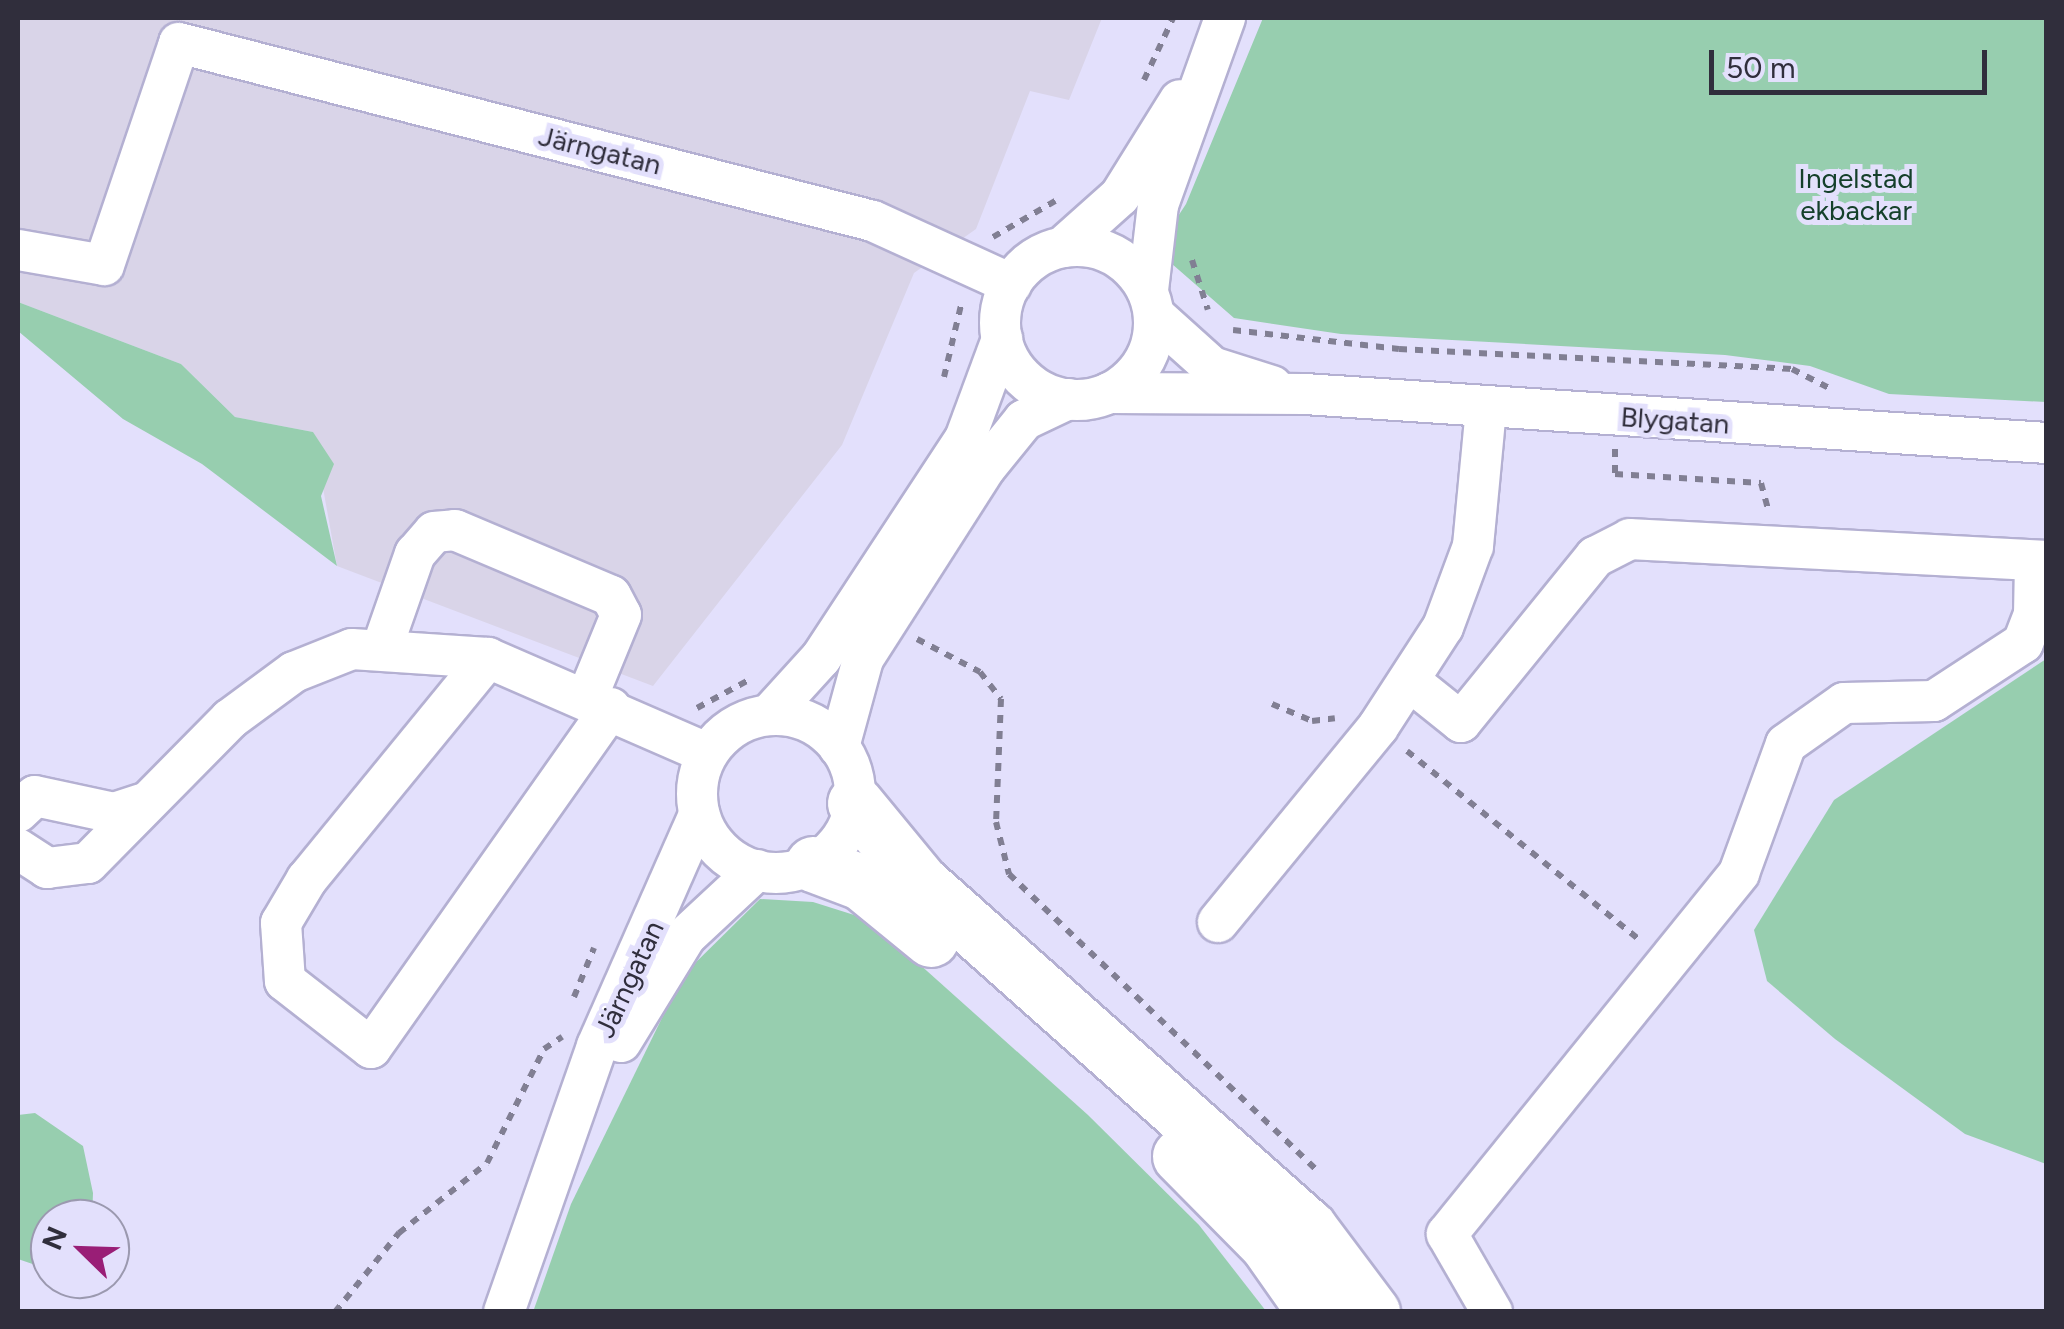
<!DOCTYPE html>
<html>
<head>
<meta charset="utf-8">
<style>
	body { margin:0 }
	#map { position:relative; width:2064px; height:1329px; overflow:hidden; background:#e3e0fc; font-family:Figtree,sans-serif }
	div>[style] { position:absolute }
	.commercial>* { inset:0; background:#d9d4e8 }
	.green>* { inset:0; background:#97ceaf }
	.path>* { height:6px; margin-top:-3px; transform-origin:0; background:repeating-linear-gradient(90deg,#817f93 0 8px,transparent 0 16px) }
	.roads { filter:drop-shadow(2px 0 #b4b0d2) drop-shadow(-2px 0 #b4b0d2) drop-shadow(0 2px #b4b0d2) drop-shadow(0 -2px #b4b0d2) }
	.minor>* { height:40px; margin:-20px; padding:0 20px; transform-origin:20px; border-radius:20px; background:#fff }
	.minor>.ring { margin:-20px; padding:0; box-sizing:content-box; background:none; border:40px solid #fff; border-radius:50% }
	.highway>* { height:55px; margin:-27.5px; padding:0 27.5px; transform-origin:27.5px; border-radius:27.5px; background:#fff }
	span { translate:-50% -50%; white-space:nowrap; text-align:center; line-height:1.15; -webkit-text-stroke:10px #e3e0fc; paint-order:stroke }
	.street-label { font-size:28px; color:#302e3c }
	.park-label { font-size:28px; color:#15402b }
	.frame { position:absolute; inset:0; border:20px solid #302e3c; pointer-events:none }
	.north { position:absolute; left:30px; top:1199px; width:100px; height:100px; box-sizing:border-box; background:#e3e0fc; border:2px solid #9b99af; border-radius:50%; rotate:293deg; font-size:28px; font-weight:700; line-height:40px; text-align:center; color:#302e3c }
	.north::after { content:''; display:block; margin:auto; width:35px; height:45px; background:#991e76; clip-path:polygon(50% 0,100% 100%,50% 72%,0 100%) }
	.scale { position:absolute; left:1709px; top:50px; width:278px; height:45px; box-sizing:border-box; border:5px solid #302e3c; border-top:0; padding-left:12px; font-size:30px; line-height:35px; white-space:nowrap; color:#302e3c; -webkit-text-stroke:8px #e3e0fc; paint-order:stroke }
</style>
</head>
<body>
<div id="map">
	<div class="commercial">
		<div style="clip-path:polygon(18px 18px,1102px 18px,1069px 100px,1030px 91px,976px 229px,914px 273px,842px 445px,653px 686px,337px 566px,313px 432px,235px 417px,181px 364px,18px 302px)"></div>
	</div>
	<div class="green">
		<div style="clip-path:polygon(1263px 18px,2046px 18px,2046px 402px,1889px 394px,1810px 366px,1725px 355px,1341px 334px,1234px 318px,1156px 250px,1186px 204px)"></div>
		<div style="clip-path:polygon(18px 302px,181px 364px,235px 417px,313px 432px,334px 464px,321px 496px,337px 566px,202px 464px,123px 419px,18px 331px)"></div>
		<div style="clip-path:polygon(2046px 659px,2046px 1164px,1965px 1134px,1835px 1039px,1767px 981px,1754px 930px,1834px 800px)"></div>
		<div style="clip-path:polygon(760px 899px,813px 902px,870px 920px,1088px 1115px,1199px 1225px,1266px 1311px,533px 1312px,571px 1204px,683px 975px)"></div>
		<div style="clip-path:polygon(35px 1113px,83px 1146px,93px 1193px,92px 1219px,50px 1219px,50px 1270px,18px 1259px,18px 1115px)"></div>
	</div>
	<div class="path">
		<div style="left:1144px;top:80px;width:68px;rotate:-64.9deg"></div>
		<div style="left:993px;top:237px;width:72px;rotate:-30.1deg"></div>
		<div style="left:1192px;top:260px;width:52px;rotate:72.3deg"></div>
		<div style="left:1233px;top:330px;width:167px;rotate:6.5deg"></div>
		<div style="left:1399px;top:349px;width:394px;rotate:2.9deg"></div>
		<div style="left:1792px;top:369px;width:46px;rotate:27.1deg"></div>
		<div style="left:944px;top:377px;width:78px;rotate:-76.7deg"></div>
		<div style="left:1615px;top:449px;width:25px;rotate:90deg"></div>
		<div style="left:1615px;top:474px;width:146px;rotate:3.5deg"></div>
		<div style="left:1761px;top:483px;width:28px;rotate:75deg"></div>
		<div style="left:917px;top:639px;width:71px;rotate:27.6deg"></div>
		<div style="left:980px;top:672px;width:34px;rotate:52deg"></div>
		<div style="left:1001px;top:699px;width:123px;rotate:92.3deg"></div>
		<div style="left:996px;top:822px;width:54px;rotate:76deg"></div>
		<div style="left:1009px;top:874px;width:429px;rotate:43.9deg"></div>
		<div style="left:1272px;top:704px;width:43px;rotate:23deg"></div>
		<div style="left:1312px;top:721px;width:23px;rotate:-7deg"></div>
		<div style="left:697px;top:708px;width:57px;rotate:-28.4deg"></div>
		<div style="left:1407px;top:751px;width:298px;rotate:39.1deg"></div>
		<div style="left:574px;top:997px;width:53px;rotate:-67.8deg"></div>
		<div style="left:335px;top:1312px;width:102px;rotate:-51deg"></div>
		<div style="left:399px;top:1233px;width:112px;rotate:-38.5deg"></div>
		<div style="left:487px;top:1163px;width:127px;rotate:-63.4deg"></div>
		<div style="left:544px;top:1049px;width:22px;rotate:-34deg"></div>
	</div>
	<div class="roads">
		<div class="minor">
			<div class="ring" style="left:1000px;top:246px;width:114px;height:114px"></div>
			<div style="left:1063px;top:247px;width:76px;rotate:-41.8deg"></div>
			<div style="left:1120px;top:196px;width:113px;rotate:-58deg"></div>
			<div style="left:18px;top:250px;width:87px;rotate:9.9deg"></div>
			<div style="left:104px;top:265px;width:234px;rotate:-71.3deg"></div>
			<div style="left:179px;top:43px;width:716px;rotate:14.39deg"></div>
			<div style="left:873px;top:221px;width:152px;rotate:24.5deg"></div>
			<div style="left:1148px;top:290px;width:86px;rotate:-83.3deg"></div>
			<div style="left:1158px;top:205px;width:199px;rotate:-70.3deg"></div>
			<div style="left:1154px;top:315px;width:78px;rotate:41.9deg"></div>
			<div style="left:1212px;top:367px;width:63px;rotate:17.6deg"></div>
			<div style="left:1109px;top:393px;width:196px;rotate:0.3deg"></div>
			<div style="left:1305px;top:394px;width:743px;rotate:3.78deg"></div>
			<div style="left:382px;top:648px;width:100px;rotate:-70.7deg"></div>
			<div style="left:415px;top:554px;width:29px;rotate:-49deg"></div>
			<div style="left:434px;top:532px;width:21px;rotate:-5deg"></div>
			<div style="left:455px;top:530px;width:169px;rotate:22.9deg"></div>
			<div style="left:611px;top:596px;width:21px;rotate:62deg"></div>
			<div style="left:621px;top:615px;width:90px;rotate:112.3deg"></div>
			<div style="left:488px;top:658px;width:286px;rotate:129.3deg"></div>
			<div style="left:307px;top:879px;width:51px;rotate:120.6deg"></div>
			<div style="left:281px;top:923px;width:58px;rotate:86.1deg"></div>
			<div style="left:285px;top:981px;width:109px;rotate:37.9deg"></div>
			<div style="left:371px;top:1048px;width:416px;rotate:-54.8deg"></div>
			<div style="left:1411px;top:682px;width:64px;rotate:38.7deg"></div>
			<div style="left:1461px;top:722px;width:213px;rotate:-50.9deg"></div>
			<div style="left:1595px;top:557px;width:39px;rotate:-27deg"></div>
			<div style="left:1630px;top:539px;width:417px;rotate:3deg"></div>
			<div style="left:770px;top:714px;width:76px;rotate:-47.7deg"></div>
			<div style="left:821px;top:658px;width:262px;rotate:-56.7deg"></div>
			<div style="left:965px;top:439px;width:107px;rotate:-69.7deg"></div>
			<div class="ring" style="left:697px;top:715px;width:118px;height:118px"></div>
			<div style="left:839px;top:747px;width:91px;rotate:-74.7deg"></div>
			<div style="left:863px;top:659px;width:228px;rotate:-57.4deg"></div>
			<div style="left:986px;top:467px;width:60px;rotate:-51deg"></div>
			<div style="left:1024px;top:420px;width:49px;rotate:-25.5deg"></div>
			<div style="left:18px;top:812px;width:23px;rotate:-43deg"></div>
			<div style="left:35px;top:796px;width:81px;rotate:12.1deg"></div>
			<div style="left:114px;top:813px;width:29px;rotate:-18deg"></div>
			<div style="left:18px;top:849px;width:35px;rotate:33deg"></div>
			<div style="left:47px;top:868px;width:41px;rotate:-7deg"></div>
			<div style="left:88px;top:863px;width:202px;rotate:-45.4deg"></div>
			<div style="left:230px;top:719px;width:79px;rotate:-36.3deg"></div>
			<div style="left:294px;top:672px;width:62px;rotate:-21.6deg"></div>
			<div style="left:352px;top:649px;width:136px;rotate:3.8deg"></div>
			<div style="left:488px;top:658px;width:239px;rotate:23.5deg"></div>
			<div style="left:1218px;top:922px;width:252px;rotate:-50.6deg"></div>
			<div style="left:1378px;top:727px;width:119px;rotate:-57deg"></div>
			<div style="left:1443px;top:627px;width:86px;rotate:-69.7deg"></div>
			<div style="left:1473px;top:546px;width:139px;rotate:-84.6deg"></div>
			<div style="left:621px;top:1042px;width:124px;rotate:-58.5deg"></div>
			<div style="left:686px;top:936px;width:97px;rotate:-42.9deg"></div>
			<div style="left:504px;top:1312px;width:282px;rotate:-70.7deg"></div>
			<div style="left:597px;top:1046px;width:253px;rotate:-66.2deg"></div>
			<div style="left:1492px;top:1312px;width:90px;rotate:-120deg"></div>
			<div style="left:1447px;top:1234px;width:464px;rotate:-51deg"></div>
			<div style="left:1739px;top:873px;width:137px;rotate:-70deg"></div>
			<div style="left:1786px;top:744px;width:71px;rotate:-35.3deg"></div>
			<div style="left:1844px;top:703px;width:90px;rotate:-1.3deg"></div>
			<div style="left:1934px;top:701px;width:106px;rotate:-33.1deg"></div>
			<div style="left:2023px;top:643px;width:30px;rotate:-69deg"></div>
			<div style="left:2034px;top:615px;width:53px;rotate:-88.9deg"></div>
		</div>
		<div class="highway">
			<div style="left:855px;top:803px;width:104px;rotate:50.5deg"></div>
			<div style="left:921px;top:883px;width:519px;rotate:41.64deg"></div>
			<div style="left:1309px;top:1228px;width:105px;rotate:53.1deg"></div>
			<div style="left:813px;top:864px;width:51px;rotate:20.6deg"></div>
			<div style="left:861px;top:882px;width:90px;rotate:39.2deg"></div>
			<div style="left:1180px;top:1156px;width:124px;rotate:45.3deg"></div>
			<div style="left:1267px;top:1244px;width:83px;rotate:54.8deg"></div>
		</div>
	</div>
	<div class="street-label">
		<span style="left:600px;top:150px;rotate:14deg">Järngatan</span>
		<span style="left:1675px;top:420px;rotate:4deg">Blygatan</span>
		<span style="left:629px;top:979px;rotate:-65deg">Järngatan</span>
	</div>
	<div class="park-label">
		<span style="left:1856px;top:194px">Ingelstad<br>ekbackar</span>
	</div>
	<div class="frame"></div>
	<div class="north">N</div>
	<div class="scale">50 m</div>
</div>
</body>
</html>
